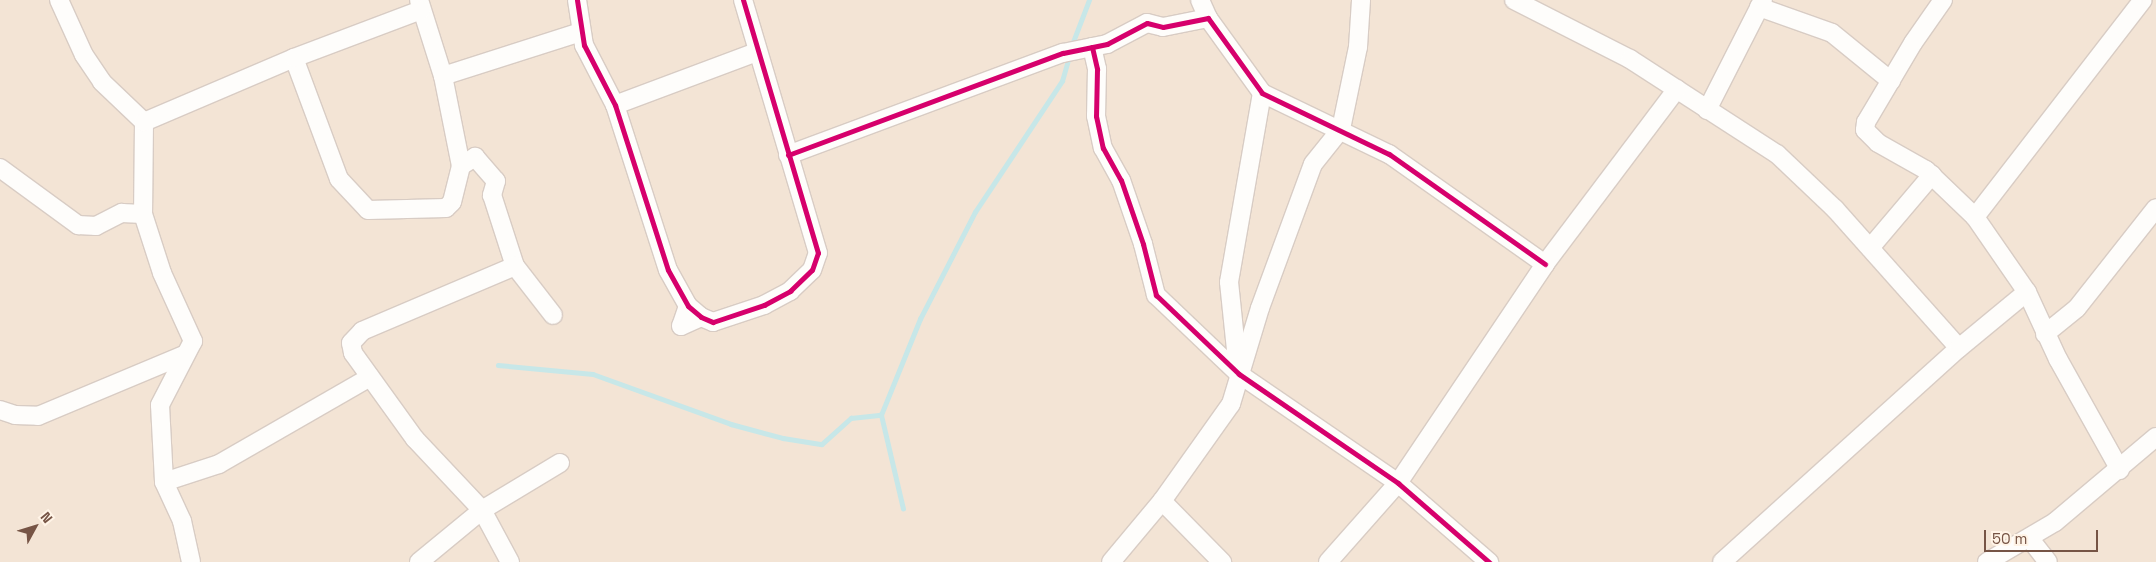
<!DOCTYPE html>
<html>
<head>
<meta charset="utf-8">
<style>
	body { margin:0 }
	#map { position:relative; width:2156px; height:562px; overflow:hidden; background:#f7efe6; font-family:"Space Grotesk",sans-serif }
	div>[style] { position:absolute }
	.residential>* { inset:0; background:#f3e4d5; transform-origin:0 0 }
	.stream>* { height:4.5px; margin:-2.25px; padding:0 2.25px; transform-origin:2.25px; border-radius:2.25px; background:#c7e7e8 }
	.roads { filter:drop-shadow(1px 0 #d8ccc4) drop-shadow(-1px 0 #d8ccc4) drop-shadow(0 1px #d8ccc4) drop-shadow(0 -1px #d8ccc4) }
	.minor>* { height:18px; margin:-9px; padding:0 9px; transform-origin:9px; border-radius:9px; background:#fefdfb }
	.cycleway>* { height:5px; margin:-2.5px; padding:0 2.5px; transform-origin:2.5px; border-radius:2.5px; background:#d6006c }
	span { translate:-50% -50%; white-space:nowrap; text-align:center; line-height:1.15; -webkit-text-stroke:4.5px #fff4e7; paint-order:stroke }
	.north { position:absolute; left:10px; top:502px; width:50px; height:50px; -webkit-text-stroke:4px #fff4e7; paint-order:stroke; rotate:51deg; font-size:14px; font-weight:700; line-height:20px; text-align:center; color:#765445 }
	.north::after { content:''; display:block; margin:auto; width:18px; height:22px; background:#765445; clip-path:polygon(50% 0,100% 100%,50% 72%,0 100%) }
	.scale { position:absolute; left:1984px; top:530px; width:114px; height:22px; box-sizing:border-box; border:2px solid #765445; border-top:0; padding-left:6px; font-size:15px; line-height:18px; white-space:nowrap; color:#765445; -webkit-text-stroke:4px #fff4e7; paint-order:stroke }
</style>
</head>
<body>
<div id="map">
	<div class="residential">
		<div style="left:0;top:0;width:2156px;height:562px"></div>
	</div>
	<div class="stream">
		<div style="left:1071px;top:47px;width:50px;rotate:-69deg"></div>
		<div style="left:498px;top:365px;width:95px;rotate:5.4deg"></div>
		<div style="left:593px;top:374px;width:147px;rotate:19.9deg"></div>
		<div style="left:731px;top:424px;width:54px;rotate:15.1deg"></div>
		<div style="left:783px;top:438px;width:39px;rotate:9deg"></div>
		<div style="left:822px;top:444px;width:39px;rotate:-42deg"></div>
		<div style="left:851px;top:418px;width:30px;rotate:-6deg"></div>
		<div style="left:903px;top:509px;width:97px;rotate:-103.2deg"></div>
		<div style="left:881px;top:415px;width:104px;rotate:-67.9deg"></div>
		<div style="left:920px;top:319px;width:120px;rotate:-62.8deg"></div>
		<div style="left:975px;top:212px;width:157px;rotate:-56.4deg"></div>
		<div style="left:1062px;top:81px;width:26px;rotate:-74deg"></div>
	</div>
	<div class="roads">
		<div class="minor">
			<div style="left:59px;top:0;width:60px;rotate:65.6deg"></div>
			<div style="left:84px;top:55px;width:32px;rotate:56deg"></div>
			<div style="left:102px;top:82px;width:58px;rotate:43.6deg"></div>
			<div style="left:144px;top:122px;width:92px;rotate:90.6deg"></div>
			<div style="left:143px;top:214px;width:62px;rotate:72.1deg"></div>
			<div style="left:162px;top:273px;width:75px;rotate:65.5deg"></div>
			<div style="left:193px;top:341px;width:72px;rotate:117.3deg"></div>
			<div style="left:160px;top:405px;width:77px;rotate:87deg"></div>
			<div style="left:164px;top:482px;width:43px;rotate:65.2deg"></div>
			<div style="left:182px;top:521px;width:42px;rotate:77.6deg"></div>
			<div style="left:419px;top:0;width:80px;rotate:72.5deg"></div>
			<div style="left:443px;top:76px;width:145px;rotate:-17.7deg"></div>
			<div style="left:577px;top:0;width:46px;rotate:81.2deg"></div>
			<div style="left:584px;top:45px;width:68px;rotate:62.7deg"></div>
			<div style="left:615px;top:105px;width:173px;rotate:72.2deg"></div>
			<div style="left:668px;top:270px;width:41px;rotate:60.9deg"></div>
			<div style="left:688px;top:306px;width:17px;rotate:40deg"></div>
			<div style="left:701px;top:317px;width:13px;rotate:23deg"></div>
			<div style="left:713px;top:322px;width:54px;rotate:-18.4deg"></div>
			<div style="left:764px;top:305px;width:30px;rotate:-28deg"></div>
			<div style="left:790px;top:291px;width:30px;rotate:-44deg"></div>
			<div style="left:812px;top:270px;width:18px;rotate:-71deg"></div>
			<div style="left:818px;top:253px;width:264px;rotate:-106.5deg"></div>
			<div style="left:1200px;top:0;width:20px;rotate:66deg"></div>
			<div style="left:1514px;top:0;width:130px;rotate:27deg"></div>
			<div style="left:1630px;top:59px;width:175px;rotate:32.9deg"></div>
			<div style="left:1777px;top:154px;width:80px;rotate:43.5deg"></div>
			<div style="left:1835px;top:209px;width:186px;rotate:48.3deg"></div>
			<div style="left:1943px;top:0;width:52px;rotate:124.9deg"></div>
			<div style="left:1913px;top:43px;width:92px;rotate:120.7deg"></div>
			<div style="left:1866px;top:122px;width:8px;rotate:97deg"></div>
			<div style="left:1865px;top:130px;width:18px;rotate:45deg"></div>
			<div style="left:1878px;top:143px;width:55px;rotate:29.4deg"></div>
			<div style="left:1926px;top:170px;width:68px;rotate:43.8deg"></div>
			<div style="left:1975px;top:217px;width:91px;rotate:55.3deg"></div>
			<div style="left:2027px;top:292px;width:74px;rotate:65.2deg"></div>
			<div style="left:2058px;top:359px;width:127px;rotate:60.8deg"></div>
			<div style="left:1759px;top:7px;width:77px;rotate:19.6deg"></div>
			<div style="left:1832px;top:33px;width:76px;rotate:39.1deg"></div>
			<div style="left:1092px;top:47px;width:23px;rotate:77deg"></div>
			<div style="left:1097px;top:69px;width:47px;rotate:91.2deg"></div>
			<div style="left:1096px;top:116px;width:33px;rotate:78deg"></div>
			<div style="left:1103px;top:148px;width:37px;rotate:61deg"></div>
			<div style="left:1121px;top:180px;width:68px;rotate:71deg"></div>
			<div style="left:1143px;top:244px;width:53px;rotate:75.7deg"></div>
			<div style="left:1156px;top:295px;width:115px;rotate:43.6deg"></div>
			<div style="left:1239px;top:374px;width:193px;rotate:34.4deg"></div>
			<div style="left:1398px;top:483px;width:121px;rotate:41deg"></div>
			<div style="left:294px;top:58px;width:129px;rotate:69.6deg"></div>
			<div style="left:339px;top:179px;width:42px;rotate:46.9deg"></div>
			<div style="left:368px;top:210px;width:78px;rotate:-1.5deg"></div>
			<div style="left:446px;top:208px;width:8px;rotate:-45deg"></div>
			<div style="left:452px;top:202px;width:37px;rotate:-76deg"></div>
			<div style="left:461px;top:166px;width:92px;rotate:-101.3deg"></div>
			<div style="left:615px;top:105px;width:152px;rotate:-20.5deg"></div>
			<div style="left:1707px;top:110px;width:123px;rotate:-63deg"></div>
			<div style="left:144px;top:122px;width:163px;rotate:-23.1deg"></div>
			<div style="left:294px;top:58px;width:136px;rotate:-20.7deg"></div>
			<div style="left:788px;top:155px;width:293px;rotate:-20.4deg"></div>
			<div style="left:1063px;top:53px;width:45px;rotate:-11.6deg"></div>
			<div style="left:1107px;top:44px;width:45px;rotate:-27.7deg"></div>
			<div style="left:1147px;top:23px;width:16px;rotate:14deg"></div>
			<div style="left:1163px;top:27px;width:46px;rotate:-11.3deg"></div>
			<div style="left:1208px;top:18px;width:92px;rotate:54.2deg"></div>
			<div style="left:1262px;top:93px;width:141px;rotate:25.7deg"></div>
			<div style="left:1389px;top:154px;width:191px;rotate:35.2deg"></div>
			<div style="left:461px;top:166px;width:17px;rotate:-33deg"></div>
			<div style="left:475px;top:157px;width:32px;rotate:49deg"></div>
			<div style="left:496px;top:181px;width:15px;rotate:106deg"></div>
			<div style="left:492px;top:195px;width:75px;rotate:72.1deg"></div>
			<div style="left:515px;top:266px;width:62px;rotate:52.2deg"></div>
			<div style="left:0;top:168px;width:97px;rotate:36.2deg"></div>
			<div style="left:78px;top:225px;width:18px;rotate:3deg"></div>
			<div style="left:96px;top:226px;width:29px;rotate:-27deg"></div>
			<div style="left:122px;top:213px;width:21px;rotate:3deg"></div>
			<div style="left:1975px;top:217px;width:274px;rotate:-52.3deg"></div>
			<div style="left:1870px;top:248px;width:96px;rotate:-49.7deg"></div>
			<div style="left:688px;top:306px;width:21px;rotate:109deg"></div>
			<div style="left:681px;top:326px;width:22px;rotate:-24deg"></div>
			<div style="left:2045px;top:334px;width:41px;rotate:-39.1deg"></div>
			<div style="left:2077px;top:308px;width:127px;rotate:-51.7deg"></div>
			<div style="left:1238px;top:369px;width:87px;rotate:-95.9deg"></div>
			<div style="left:1229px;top:282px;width:192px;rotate:-80.1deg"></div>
			<div style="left:0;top:410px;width:16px;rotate:18deg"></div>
			<div style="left:15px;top:415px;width:23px;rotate:2deg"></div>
			<div style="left:38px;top:416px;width:158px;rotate:-22.7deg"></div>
			<div style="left:164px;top:482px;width:58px;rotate:-18.1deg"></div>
			<div style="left:219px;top:464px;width:174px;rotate:-29.9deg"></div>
			<div style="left:1162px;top:501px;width:86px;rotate:45.5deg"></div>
			<div style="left:2030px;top:539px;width:29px;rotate:52deg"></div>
			<div style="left:419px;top:562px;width:82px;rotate:-39.5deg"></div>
			<div style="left:482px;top:510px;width:91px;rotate:-31.1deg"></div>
			<div style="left:510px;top:562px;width:59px;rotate:-118.3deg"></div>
			<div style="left:482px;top:510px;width:98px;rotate:-133.3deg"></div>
			<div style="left:415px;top:439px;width:106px;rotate:-125.8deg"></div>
			<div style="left:353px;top:353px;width:10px;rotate:-101deg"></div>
			<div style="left:351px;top:343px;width:16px;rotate:-47deg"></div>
			<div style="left:362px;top:331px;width:166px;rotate:-23deg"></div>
			<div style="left:1111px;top:562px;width:80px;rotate:-50.1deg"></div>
			<div style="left:1162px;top:501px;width:119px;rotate:-54.6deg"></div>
			<div style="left:1231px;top:404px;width:100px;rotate:-73.2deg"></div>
			<div style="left:1260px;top:308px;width:153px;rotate:-69.8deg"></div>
			<div style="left:1313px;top:164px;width:45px;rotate:-51.3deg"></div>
			<div style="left:1341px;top:129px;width:84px;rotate:-78.3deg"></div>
			<div style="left:1358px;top:47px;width:47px;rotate:-86.3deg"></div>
			<div style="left:1328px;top:562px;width:106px;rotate:-48.5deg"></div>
			<div style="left:1398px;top:483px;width:264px;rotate:-56.1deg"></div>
			<div style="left:1545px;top:264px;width:219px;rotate:-53deg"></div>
			<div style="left:1722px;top:562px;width:319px;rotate:-42.1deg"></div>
			<div style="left:1959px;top:348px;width:88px;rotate:-39.5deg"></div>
			<div style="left:1987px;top:562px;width:79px;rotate:-30.5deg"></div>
			<div style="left:2055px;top:522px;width:132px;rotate:-40.1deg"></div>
		</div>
	</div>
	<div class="cycleway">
		<div style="left:577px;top:0;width:46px;rotate:81.2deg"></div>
		<div style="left:584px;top:45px;width:68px;rotate:62.7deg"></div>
		<div style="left:615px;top:105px;width:173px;rotate:72.2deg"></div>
		<div style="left:668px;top:270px;width:41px;rotate:60.9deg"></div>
		<div style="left:688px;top:306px;width:17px;rotate:40deg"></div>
		<div style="left:701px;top:317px;width:13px;rotate:23deg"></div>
		<div style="left:713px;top:322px;width:54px;rotate:-18.4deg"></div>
		<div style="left:764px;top:305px;width:30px;rotate:-28deg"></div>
		<div style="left:790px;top:291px;width:30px;rotate:-44deg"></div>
		<div style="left:812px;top:270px;width:18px;rotate:-71deg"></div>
		<div style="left:818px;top:253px;width:264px;rotate:-106.5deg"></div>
		<div style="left:1092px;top:47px;width:23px;rotate:77deg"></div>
		<div style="left:1097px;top:69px;width:47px;rotate:91.2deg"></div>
		<div style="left:1096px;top:116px;width:33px;rotate:78deg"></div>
		<div style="left:1103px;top:148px;width:37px;rotate:61deg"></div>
		<div style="left:1121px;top:180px;width:68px;rotate:71deg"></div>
		<div style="left:1143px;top:244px;width:53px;rotate:75.7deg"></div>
		<div style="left:1156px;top:295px;width:115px;rotate:43.6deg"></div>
		<div style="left:1239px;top:374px;width:193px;rotate:34.4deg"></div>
		<div style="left:1398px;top:483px;width:121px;rotate:41deg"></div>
		<div style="left:788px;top:155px;width:293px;rotate:-20.4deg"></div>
		<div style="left:1063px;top:53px;width:45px;rotate:-11.6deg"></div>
		<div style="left:1107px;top:44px;width:45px;rotate:-27.7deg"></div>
		<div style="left:1147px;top:23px;width:16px;rotate:14deg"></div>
		<div style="left:1163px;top:27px;width:46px;rotate:-11.3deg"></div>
		<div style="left:1208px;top:18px;width:92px;rotate:54.2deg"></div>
		<div style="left:1262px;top:93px;width:141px;rotate:25.7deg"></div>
		<div style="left:1389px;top:154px;width:191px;rotate:35.2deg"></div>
	</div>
	<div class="north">N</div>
	<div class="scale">50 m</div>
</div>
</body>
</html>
